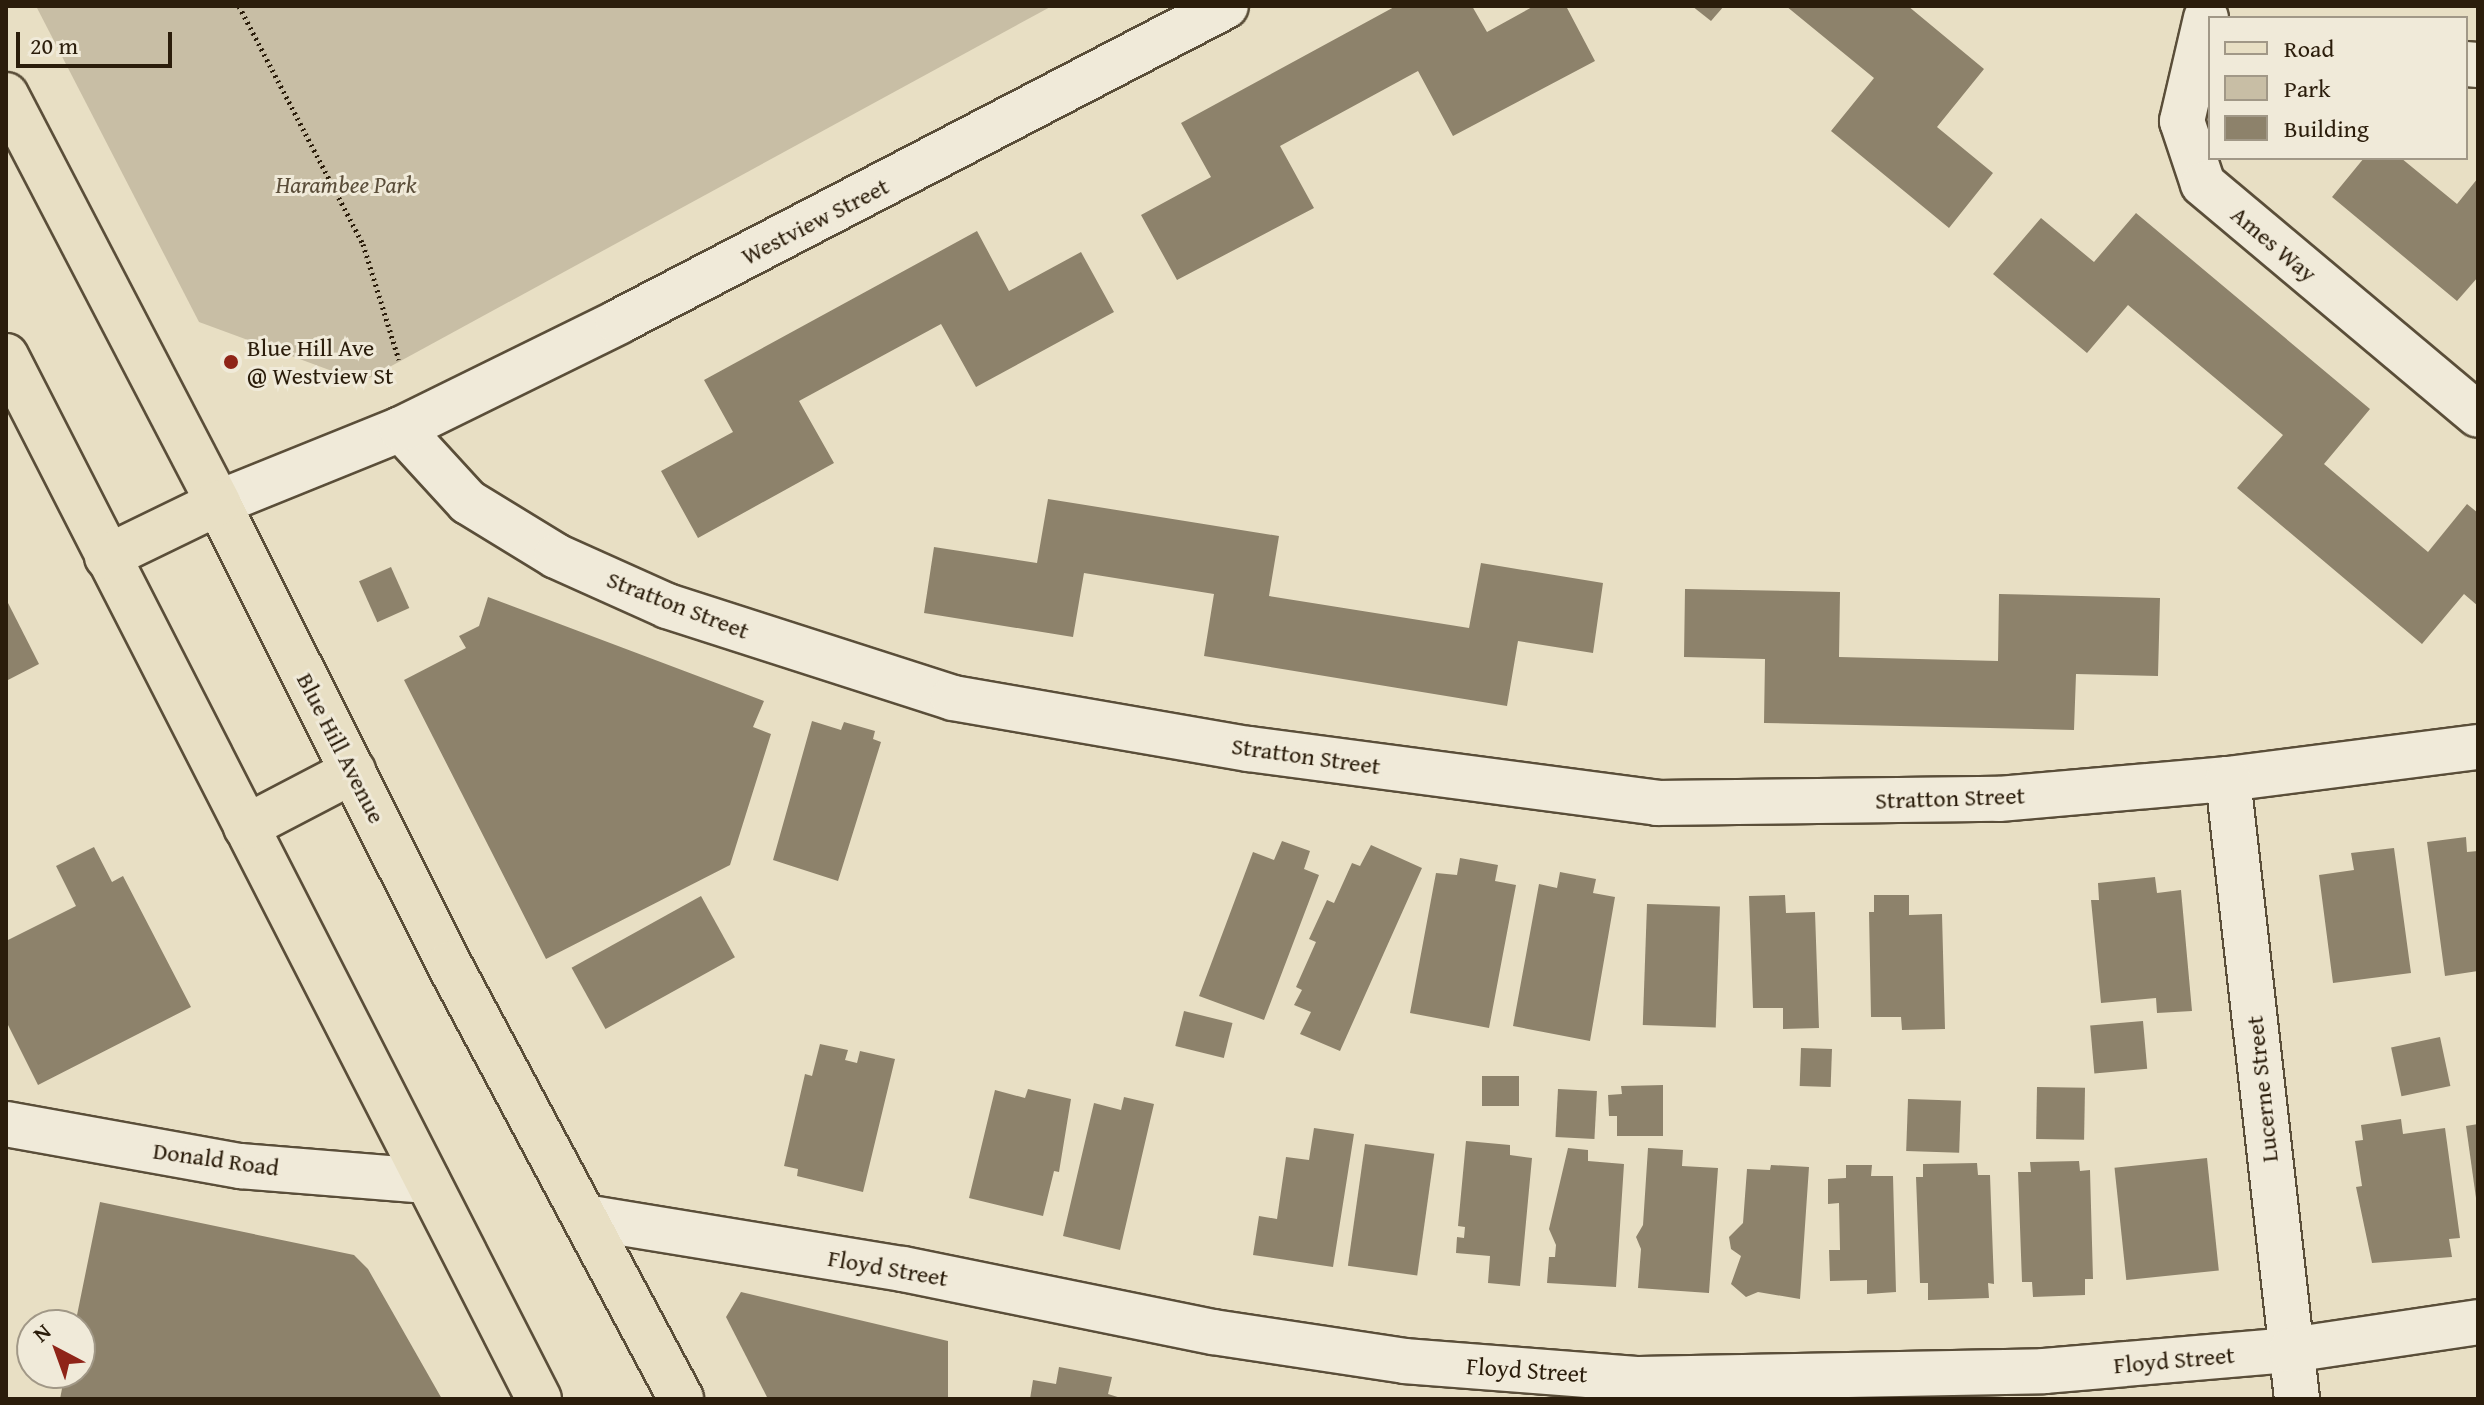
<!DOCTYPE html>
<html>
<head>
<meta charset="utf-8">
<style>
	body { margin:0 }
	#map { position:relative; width:2484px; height:1405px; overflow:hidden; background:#e8dfc4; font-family:"Gentium Book Plus",serif }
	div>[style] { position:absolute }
	.green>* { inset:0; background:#c8bea5 }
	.building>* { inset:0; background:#8d826b; transform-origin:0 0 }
	.path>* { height:5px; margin-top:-2.5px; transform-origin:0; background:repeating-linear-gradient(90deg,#2b1d0b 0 2px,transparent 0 6px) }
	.roads { filter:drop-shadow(2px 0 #5a4e39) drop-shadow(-2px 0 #5a4e39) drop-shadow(0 2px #5a4e39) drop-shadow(0 -2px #5a4e39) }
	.minor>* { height:44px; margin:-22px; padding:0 22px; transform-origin:22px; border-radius:22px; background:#f0ead9 }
	.primary>* { height:44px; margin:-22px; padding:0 22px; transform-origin:22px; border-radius:22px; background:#e8dfc4 }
	.dots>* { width:22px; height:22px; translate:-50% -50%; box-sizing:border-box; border:4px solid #f0ead9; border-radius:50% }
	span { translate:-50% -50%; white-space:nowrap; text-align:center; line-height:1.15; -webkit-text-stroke:6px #f0ead9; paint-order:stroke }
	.park-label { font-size:24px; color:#5a4d39; font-style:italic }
	.street-label { font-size:24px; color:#2b1d0b }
	.poi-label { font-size:24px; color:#2b1d0b }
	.left { translate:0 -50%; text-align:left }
	.frame { position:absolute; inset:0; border:8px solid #2b1d0b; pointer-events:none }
	.legend { position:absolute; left:2208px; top:16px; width:260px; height:144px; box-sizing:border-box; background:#f0ead9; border:2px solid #a19887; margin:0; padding:10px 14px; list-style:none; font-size:24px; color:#2b1d0b }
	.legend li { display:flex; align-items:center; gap:16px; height:40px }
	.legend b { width:40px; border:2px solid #a19887 }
	.north { position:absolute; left:16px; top:1309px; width:80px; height:80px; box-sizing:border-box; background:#f0ead9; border:2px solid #a19887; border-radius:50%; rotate:319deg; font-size:22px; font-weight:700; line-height:32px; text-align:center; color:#2b1d0b }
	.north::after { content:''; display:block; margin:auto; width:28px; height:36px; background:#8f2418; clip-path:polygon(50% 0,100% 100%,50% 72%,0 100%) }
	.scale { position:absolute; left:16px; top:32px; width:156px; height:36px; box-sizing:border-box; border:4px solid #2b1d0b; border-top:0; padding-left:10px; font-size:24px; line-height:28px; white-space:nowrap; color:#2b1d0b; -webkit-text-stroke:6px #f0ead9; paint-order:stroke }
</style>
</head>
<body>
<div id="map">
	<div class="green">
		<div style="clip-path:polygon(36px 6px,1052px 6px,362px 382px,199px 322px)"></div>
	</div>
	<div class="building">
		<div style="clip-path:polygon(1396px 6px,1472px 6px,1487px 32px,1534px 6px,1566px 6px,1595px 61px,1453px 136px,1418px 71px,1280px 146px,1314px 208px,1177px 280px,1141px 215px,1211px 177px,1181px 123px)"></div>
		<div style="clip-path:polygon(1692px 6px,1724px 6px,1711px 21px)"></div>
		<div style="clip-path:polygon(1786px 6px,1908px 6px,1984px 69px,1937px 127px,1993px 173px,1949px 228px,1831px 131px,1874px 78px)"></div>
		<div style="clip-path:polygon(2364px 158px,2401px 158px,2457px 204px,2478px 178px,2478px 277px,2457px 301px,2332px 197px)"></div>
		<div style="clip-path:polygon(2136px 213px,2370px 409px,2324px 464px,2428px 552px,2467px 504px,2478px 513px,2478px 606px,2464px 594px,2422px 644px,2237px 488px,2283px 435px,2128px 305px,2087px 353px,1993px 274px,2041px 218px,2094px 262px)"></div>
		<div style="clip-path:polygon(977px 231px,1009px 291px,1081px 252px,1114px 312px,976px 387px,941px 324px,799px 401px,834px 463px,698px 538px,661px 471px,733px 432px,704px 380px)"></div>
		<div style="clip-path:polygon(1048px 499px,1279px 536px,1269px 596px,1469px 628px,1481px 563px,1603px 583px,1593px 653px,1518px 641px,1507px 706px,1204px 656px,1214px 594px,1084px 573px,1073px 637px,924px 613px,934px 547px,1037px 563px)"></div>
		<div style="left:391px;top:567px;width:45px;height:35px;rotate:66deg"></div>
		<div style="clip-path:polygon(1685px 589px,1840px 592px,1839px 657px,1998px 661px,1999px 594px,2160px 598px,2158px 676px,2076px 674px,2074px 730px,1764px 723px,1765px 659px,1684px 657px)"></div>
		<div style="clip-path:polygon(488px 597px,764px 701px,753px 727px,771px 734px,730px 865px,546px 959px,404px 680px,466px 648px,459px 636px,479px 626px)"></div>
		<div style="clip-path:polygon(6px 599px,39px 664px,6px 681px)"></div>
		<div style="clip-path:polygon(812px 721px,841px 730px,844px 722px,875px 731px,873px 739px,881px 742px,838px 881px,773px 860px)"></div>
		<div style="clip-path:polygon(2466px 837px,2467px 852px,2478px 851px,2478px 971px,2445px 976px,2427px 842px)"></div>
		<div style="clip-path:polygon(1282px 841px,1310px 851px,1304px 869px,1319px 875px,1264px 1020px,1199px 996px,1253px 852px,1274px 860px)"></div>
		<div style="clip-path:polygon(1371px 845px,1422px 868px,1340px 1051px,1300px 1034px,1311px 1012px,1294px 1005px,1302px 990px,1296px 987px,1316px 942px,1309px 939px,1327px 900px,1334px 903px,1352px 863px,1360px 866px)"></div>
		<div style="clip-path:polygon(94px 847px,112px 882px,123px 876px,191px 1007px,38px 1085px,6px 1021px,6px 941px,76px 906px,56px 866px)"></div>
		<div style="clip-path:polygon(2394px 848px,2411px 973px,2333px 983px,2319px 875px,2354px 870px,2351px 853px)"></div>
		<div style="clip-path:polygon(1460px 858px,1498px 865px,1495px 881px,1516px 885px,1489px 1028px,1410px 1013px,1436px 873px,1457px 875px)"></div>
		<div style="clip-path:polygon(1560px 872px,1596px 879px,1593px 893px,1615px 897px,1590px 1041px,1513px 1026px,1539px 884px,1557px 888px)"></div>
		<div style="clip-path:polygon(2155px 877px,2157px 893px,2181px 890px,2192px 1011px,2157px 1013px,2156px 998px,2101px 1003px,2091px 900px,2099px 900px,2098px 883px)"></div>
		<div style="clip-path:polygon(1785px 895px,1786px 913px,1815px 912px,1819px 1028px,1783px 1029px,1783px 1008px,1753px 1008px,1749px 896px)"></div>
		<div style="clip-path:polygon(1874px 895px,1909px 895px,1909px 915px,1942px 914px,1945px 1029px,1902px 1030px,1901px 1017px,1871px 1017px,1869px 912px,1874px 912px)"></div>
		<div style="left:701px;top:896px;width:70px;height:148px;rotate:61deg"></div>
		<div style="left:1647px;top:904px;width:73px;height:121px;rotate:2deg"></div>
		<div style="left:1184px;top:1011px;width:50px;height:36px;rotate:14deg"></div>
		<div style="left:2143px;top:1021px;width:48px;height:53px;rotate:85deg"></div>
		<div style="left:2440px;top:1037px;width:50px;height:50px;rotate:78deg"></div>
		<div style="clip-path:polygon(820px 1044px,848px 1050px,845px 1060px,857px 1063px,860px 1051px,895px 1059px,863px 1192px,797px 1176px,798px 1169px,784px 1166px,805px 1074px,812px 1076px)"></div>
		<div style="left:1801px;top:1048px;width:31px;height:38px;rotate:2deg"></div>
		<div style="left:1482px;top:1076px;width:37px;height:30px"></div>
		<div style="clip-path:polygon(1663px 1085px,1663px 1136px,1617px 1136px,1617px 1116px,1609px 1116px,1608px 1095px,1622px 1094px,1621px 1086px)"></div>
		<div style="left:2037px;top:1087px;width:48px;height:52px;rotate:1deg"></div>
		<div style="clip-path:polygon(1028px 1089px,1071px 1099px,1059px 1172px,1054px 1171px,1043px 1216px,969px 1198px,995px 1090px,1025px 1098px)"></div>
		<div style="left:1558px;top:1089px;width:39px;height:48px;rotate:3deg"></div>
		<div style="clip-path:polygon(1124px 1097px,1154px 1104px,1120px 1250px,1063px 1236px,1094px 1103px,1121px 1110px)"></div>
		<div style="left:1908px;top:1099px;width:53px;height:52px;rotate:2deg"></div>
		<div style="clip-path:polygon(2401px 1119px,2403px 1134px,2445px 1128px,2460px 1238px,2449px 1239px,2452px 1257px,2372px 1263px,2356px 1187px,2362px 1186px,2355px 1141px,2363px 1140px,2361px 1125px)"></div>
		<div style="clip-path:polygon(2478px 1124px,2478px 1198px,2476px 1198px,2466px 1126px)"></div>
		<div style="clip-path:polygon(1314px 1128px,1354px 1134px,1333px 1267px,1253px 1255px,1259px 1216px,1277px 1219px,1286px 1157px,1309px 1160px)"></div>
		<div style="clip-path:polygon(1466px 1141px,1510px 1145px,1510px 1155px,1532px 1158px,1520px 1286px,1488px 1283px,1490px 1256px,1456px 1253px,1457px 1237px,1464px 1238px,1465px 1227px,1458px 1226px)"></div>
		<div style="left:1365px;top:1144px;width:70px;height:123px;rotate:8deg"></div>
		<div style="clip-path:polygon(1568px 1148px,1588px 1150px,1588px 1161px,1624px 1164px,1616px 1287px,1547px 1283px,1549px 1257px,1555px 1257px,1556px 1245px,1549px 1229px)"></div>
		<div style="clip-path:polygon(1648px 1148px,1683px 1150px,1682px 1166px,1718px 1168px,1709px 1293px,1638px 1288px,1641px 1249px,1636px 1237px,1643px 1225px)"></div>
		<div style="left:2207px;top:1158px;width:113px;height:93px;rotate:84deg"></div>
		<div style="clip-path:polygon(2079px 1161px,2080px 1171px,2090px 1170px,2093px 1279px,2085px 1279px,2085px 1295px,2033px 1297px,2032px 1282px,2022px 1282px,2018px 1172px,2031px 1172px,2030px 1162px)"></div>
		<div style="clip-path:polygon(1977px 1163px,1978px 1175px,1990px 1175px,1994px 1284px,1988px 1283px,1989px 1298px,1928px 1300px,1928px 1283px,1920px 1283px,1916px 1177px,1923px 1177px,1923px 1164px)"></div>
		<div style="clip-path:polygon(1771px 1165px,1809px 1167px,1800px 1299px,1758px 1292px,1746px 1297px,1731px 1284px,1741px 1256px,1731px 1249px,1729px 1237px,1743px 1223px,1747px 1169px,1770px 1170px)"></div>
		<div style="clip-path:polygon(1846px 1165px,1872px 1165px,1871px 1176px,1893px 1176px,1896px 1292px,1867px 1294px,1867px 1280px,1830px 1281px,1829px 1250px,1840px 1250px,1839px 1203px,1828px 1204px,1828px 1179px,1846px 1178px)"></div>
		<div style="clip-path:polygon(100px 1202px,354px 1255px,368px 1269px,442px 1399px,60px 1399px,65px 1373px,80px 1373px,80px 1325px,75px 1325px)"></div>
		<div style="clip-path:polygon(741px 1292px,948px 1341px,948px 1399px,768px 1399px,726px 1317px)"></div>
		<div style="clip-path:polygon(1059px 1367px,1112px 1377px,1108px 1394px,1124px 1399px,1030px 1399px,1033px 1380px,1056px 1384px)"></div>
	</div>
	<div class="path">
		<div style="left:239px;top:6px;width:268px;rotate:62.5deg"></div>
		<div style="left:363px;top:244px;width:121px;rotate:72.8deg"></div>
	</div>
	<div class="roads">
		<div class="minor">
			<div style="left:2206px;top:18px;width:106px;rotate:103.1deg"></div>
			<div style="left:2182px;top:121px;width:66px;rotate:71.6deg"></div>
			<div style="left:2203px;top:184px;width:359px;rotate:40deg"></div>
			<div style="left:2466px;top:64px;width:12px;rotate:5deg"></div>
			<div style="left:401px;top:429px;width:99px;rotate:47.5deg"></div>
			<div style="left:468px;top:502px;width:103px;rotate:31.5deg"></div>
			<div style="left:556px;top:556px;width:122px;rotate:24.2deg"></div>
			<div style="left:667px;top:606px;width:300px;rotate:17.8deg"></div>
			<div style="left:953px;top:698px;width:300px;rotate:9.8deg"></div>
			<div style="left:1249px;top:749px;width:412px;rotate:7.5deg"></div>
			<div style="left:1657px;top:803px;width:342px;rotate:-0.7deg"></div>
			<div style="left:1999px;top:799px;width:230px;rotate:-5deg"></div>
			<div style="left:2228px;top:779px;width:252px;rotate:-7.3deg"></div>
			<div style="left:218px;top:503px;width:197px;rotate:-22deg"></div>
			<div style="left:401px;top:429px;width:242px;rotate:-26.2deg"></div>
			<div style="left:618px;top:322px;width:685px;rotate:-27.46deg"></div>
			<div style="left:2228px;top:779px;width:624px;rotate:83.65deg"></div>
			<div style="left:6px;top:1124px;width:238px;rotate:10.2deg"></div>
			<div style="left:240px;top:1166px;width:188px;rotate:4.6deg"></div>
			<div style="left:585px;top:1217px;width:322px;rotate:9.3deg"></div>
			<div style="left:903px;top:1269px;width:316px;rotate:11.5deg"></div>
			<div style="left:1213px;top:1332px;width:193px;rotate:8.6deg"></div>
			<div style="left:1404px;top:1361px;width:236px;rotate:4.4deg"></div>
			<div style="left:1639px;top:1379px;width:405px;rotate:-1.1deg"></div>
			<div style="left:2044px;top:1371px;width:248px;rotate:-4.9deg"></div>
			<div style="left:2291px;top:1350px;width:189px;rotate:-8.5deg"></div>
		</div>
		<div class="primary">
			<div style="left:6px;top:95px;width:460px;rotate:62.5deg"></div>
			<div style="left:218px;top:503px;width:516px;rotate:63.39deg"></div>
			<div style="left:449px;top:964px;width:493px;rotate:61.9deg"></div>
			<div style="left:6px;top:356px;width:1171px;rotate:62.93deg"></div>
			<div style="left:107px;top:557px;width:123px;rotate:-25.9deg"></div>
			<div style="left:246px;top:827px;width:121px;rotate:-27.6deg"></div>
		</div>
	</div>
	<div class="dots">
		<div style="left:231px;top:362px;background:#8f2418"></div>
	</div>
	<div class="park-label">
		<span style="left:346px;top:185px">Harambee Park</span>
	</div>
	<div class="street-label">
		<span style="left:815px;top:221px;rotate:-27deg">Westview Street</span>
		<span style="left:2274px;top:244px;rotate:40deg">Ames Way</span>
		<span style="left:678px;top:605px;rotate:21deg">Stratton Street</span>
		<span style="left:341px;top:748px;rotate:63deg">Blue Hill Avenue</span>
		<span style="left:1306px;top:756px;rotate:8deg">Stratton Street</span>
		<span style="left:1950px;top:798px;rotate:-2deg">Stratton Street</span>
		<span style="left:2262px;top:1089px;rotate:-96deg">Lucerne Street</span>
		<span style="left:216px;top:1159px;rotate:8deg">Donald Road</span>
		<span style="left:888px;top:1268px;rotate:10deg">Floyd Street</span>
		<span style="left:2174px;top:1360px;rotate:-5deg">Floyd Street</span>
		<span style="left:1527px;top:1370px;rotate:4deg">Floyd Street</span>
	</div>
	<div class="poi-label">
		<span class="left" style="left:247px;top:362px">Blue Hill Ave<br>@ Westview St</span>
	</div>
	<div class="frame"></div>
	<ul class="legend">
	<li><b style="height:10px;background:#e8dfc4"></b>Road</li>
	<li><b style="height:22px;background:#c8bea5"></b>Park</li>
	<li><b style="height:22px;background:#8d826b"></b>Building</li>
	</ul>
	<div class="north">N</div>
	<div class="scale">20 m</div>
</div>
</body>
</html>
